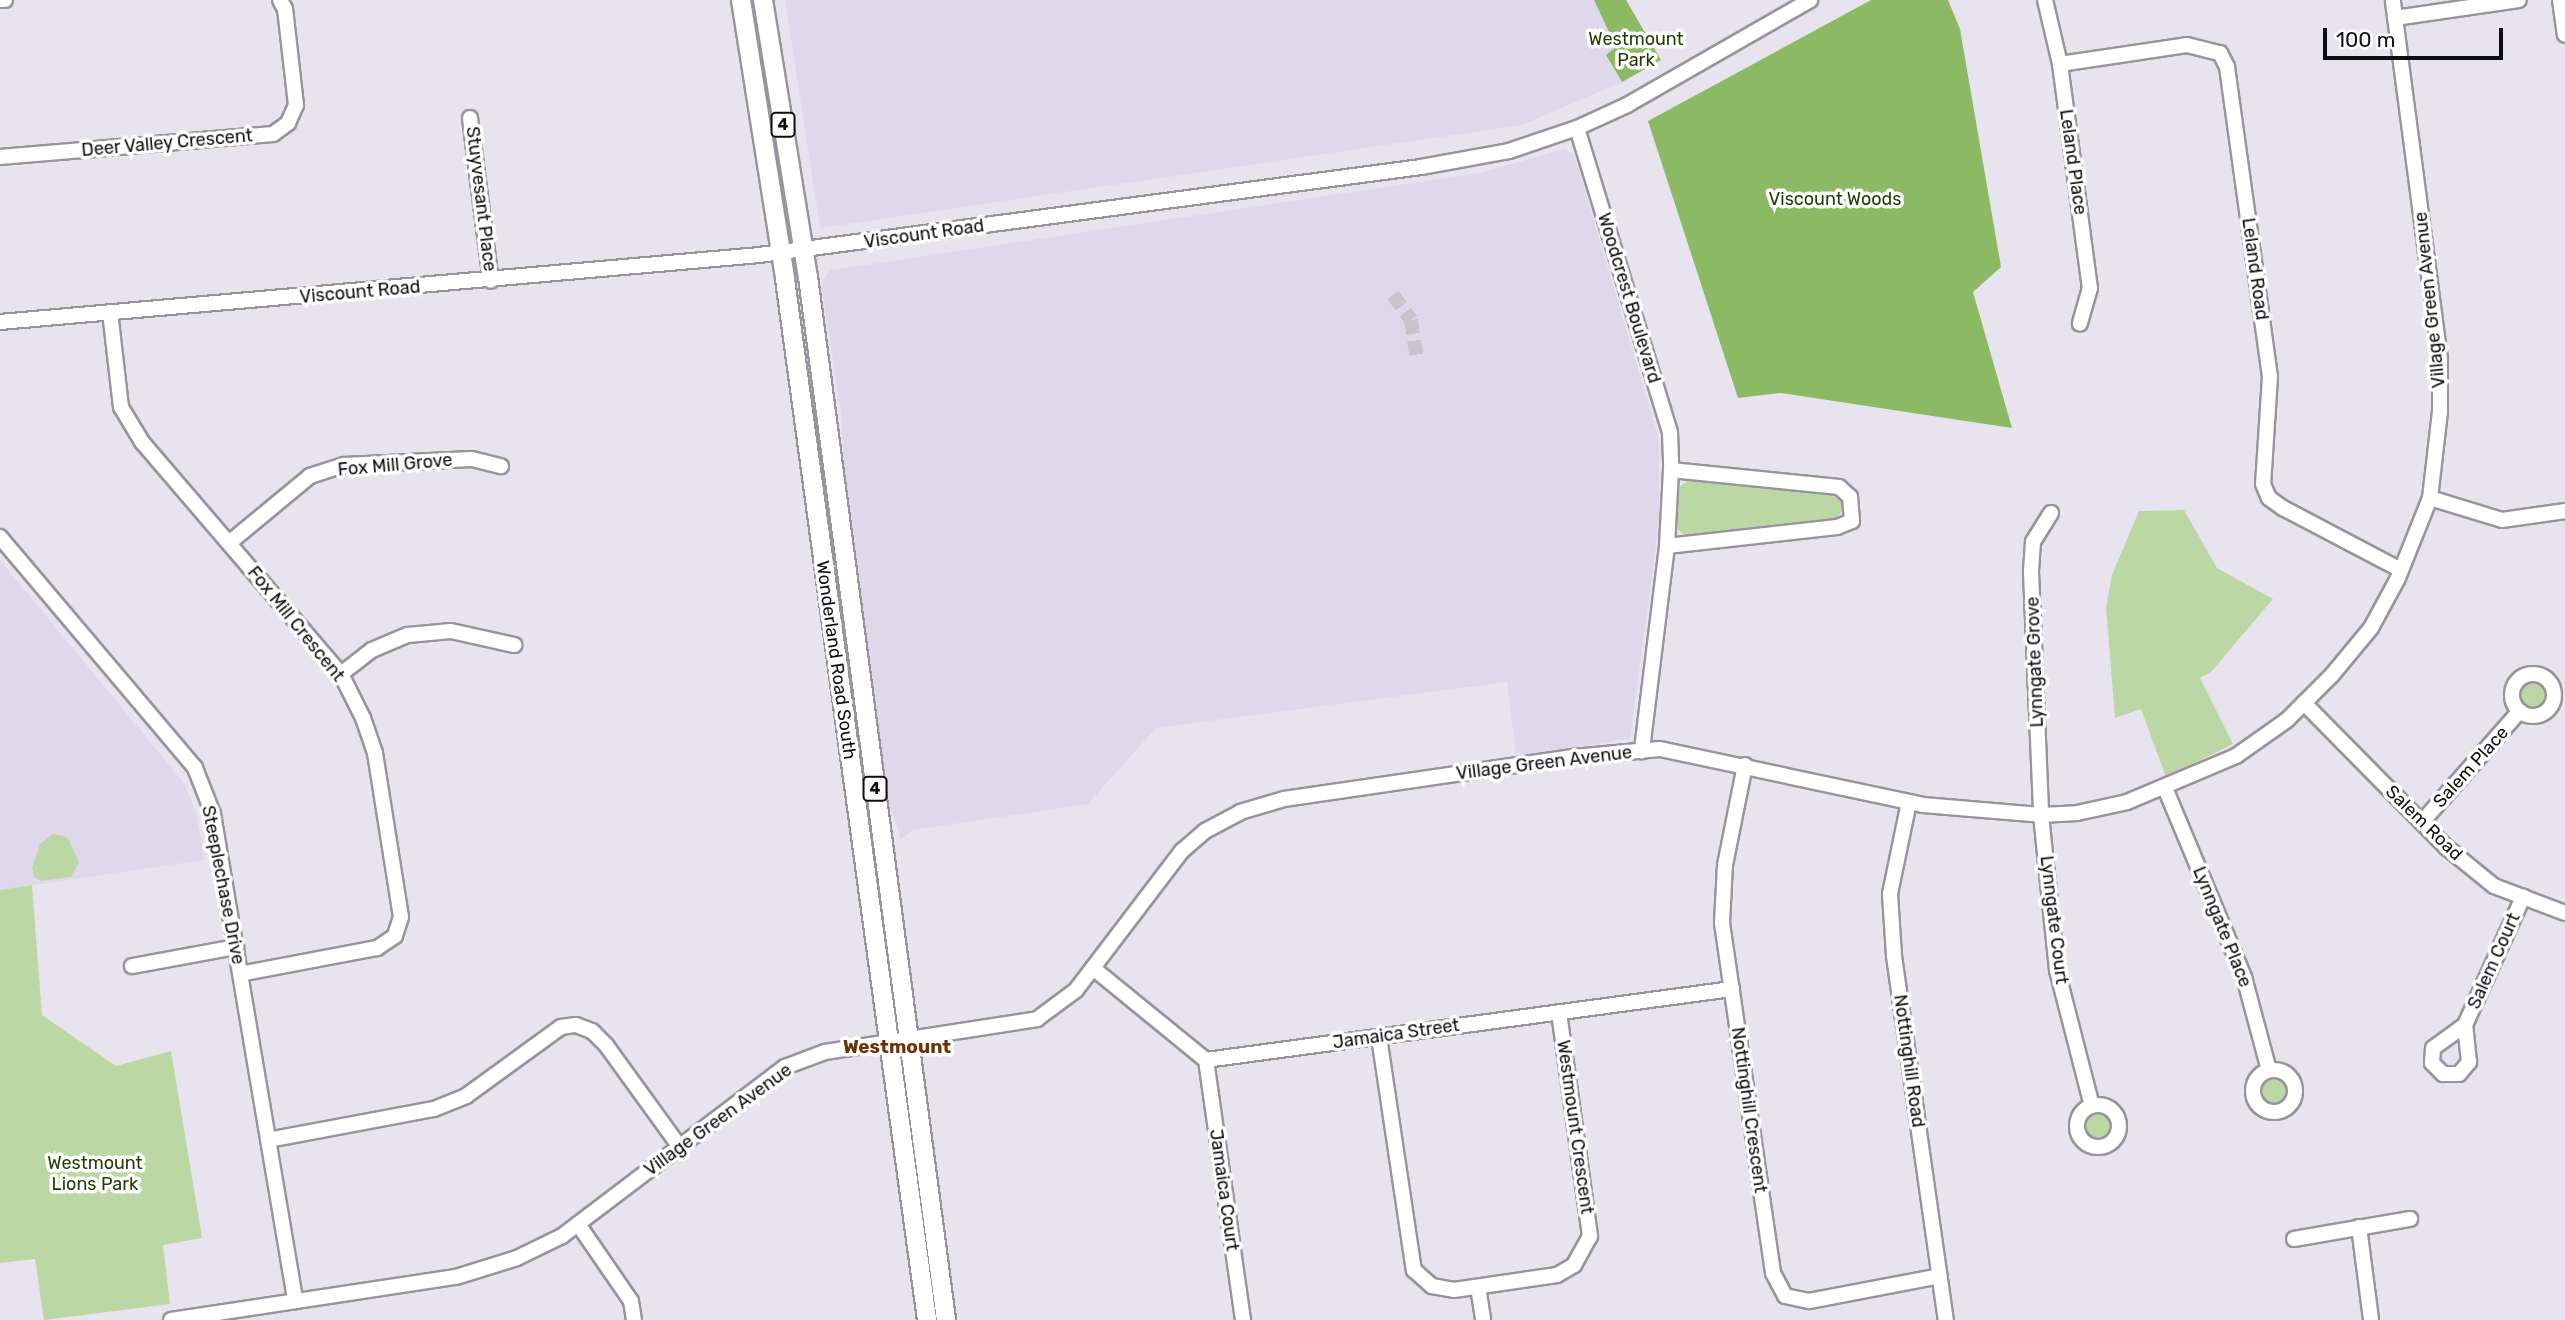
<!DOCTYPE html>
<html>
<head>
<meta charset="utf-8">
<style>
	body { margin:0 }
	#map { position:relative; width:2565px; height:1320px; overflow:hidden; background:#e8e4ef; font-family:Rubik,sans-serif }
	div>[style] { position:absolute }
	.built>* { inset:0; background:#dfd8ea }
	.green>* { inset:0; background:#bbd8a4 }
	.round { border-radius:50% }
	.forest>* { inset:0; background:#8cb964 }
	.minor-tunnel>* { height:14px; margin-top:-7px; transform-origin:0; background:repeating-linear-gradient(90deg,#c7c4ce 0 14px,transparent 0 21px) }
	.roads { filter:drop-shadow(2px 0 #98949e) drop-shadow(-2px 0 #98949e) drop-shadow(0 2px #98949e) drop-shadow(0 -2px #98949e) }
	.minor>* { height:14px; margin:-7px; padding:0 7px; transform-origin:7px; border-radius:7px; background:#fff }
	.minor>.ring { margin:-7px; padding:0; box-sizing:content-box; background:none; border:14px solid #fff; border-radius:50% }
	.major>* { height:18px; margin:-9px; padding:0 9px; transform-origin:9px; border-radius:9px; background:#fff }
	span { translate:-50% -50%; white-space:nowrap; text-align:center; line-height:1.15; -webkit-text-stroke:7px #fff; paint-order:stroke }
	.shield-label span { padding:2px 5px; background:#fff; border:2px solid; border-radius:5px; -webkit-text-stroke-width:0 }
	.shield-label { font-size:16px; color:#0e0d10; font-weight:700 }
	.park-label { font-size:18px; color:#233e00 }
	.street-label { font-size:18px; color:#0e0d10 }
	.neighbourhood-label { font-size:19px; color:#6e3107; font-weight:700 }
	.scale { position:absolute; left:2323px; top:28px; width:180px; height:32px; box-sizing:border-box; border:4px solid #0e0d10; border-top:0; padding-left:9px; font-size:21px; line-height:24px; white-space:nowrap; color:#0e0d10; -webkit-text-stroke:5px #fff; paint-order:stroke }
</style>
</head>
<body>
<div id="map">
	<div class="built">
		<div style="clip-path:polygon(785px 0,1594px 0,1616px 47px,1606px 56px,1622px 82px,1522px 125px,820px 228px)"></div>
		<div style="clip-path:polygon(1564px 149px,1574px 154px,1659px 439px,1659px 524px,1630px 739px,1516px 755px,1507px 682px,1156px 728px,1088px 804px,913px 830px,901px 839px,885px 792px,858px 568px,848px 528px,841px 413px,821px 283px,831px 270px,1479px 173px)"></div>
		<div style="clip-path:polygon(0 560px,184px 783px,196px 812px,205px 860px,0 890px)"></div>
	</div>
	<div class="green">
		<div style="clip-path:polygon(1690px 479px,1825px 491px,1842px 502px,1842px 512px,1835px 519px,1820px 523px,1689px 539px,1676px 528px,1678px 488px)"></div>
		<div style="clip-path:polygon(2184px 510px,2217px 568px,2273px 599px,2211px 672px,2200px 678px,2233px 744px,2166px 777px,2141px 709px,2115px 718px,2106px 607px,2112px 575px,2139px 511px)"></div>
		<div class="round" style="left:2520px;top:682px;width:26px;height:26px"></div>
		<div style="clip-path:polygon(53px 834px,67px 837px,79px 862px,71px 877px,41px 881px,34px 877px,32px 867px,40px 844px)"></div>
		<div style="clip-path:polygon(32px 885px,42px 1015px,116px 1066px,171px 1051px,202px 1238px,163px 1245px,170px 1304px,44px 1320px,35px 1259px,0 1263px,0 890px)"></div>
		<div class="round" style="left:2260px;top:1077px;width:28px;height:28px"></div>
		<div class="round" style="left:2083px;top:1112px;width:28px;height:28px"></div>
	</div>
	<div class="forest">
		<div style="clip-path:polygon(1594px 0,1626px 0,1661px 60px,1622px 82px,1606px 55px,1616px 47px)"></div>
		<div style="clip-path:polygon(1871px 0,1948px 0,1960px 29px,2001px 267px,1973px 292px,2012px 428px,1781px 393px,1738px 398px,1648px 121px)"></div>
	</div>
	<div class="minor-tunnel">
		<div style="left:1393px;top:295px;width:31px;rotate:54deg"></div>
		<div style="left:1411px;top:320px;width:40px;rotate:81.5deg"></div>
	</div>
	<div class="roads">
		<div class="minor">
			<div style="left:0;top:0;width:5px"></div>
			<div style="left:2045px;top:0;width:66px;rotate:76.8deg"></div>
			<div style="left:2060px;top:64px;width:226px;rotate:82.4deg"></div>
			<div style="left:2090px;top:288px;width:37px;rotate:106deg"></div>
			<div style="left:2560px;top:0;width:35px;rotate:82deg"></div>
			<div style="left:2395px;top:18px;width:125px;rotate:-8.3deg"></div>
			<div style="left:2060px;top:64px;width:128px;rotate:-8.5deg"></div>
			<div style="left:2187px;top:45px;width:34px;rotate:14deg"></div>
			<div style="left:2220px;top:53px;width:16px;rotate:63deg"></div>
			<div style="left:2227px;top:67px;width:313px;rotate:82.1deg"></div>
			<div style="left:2270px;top:377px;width:107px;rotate:93.7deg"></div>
			<div style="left:2263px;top:484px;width:15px;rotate:67deg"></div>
			<div style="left:2269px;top:498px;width:17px;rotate:36deg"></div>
			<div style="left:2283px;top:508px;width:133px;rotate:27.7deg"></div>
			<div style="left:470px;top:118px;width:164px;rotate:82.7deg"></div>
			<div style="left:1577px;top:128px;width:318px;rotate:73deg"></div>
			<div style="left:1670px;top:432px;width:38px;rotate:88deg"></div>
			<div style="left:1671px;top:470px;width:169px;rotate:5.8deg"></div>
			<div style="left:1839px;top:487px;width:15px;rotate:42deg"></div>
			<div style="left:1850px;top:497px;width:24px;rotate:85deg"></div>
			<div style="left:1852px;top:521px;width:16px;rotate:158deg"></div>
			<div style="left:1837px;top:527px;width:171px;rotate:173.6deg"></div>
			<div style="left:1667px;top:546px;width:207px;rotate:97deg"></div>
			<div style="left:0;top:157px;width:274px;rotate:-4.8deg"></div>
			<div style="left:273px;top:134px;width:19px;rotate:-36deg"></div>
			<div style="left:288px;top:123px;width:20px;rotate:-66deg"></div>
			<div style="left:296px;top:105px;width:97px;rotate:-96.5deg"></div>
			<div style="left:285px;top:9px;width:10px;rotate:-119deg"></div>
			<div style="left:110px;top:312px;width:96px;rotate:83.4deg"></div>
			<div style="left:121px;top:407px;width:41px;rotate:59deg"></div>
			<div style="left:142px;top:442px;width:306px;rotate:49.4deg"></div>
			<div style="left:341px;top:674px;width:49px;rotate:63.4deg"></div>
			<div style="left:363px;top:718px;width:37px;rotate:71deg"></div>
			<div style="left:375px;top:753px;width:166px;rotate:81deg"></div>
			<div style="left:401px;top:917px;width:20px;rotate:108deg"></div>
			<div style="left:395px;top:936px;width:22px;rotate:146deg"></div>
			<div style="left:377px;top:948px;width:139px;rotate:169.3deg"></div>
			<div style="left:0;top:322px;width:762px;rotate:-5.04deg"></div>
			<div style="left:759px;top:255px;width:668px;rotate:-7.57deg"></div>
			<div style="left:1421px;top:167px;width:89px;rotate:-10.3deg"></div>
			<div style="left:1509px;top:151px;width:72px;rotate:-18.7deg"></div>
			<div style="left:1577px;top:128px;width:55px;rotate:-24.7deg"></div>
			<div style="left:1627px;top:105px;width:211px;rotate:-29.8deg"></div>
			<div style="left:2430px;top:498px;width:75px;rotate:17deg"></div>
			<div style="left:2502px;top:520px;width:64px;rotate:-8.1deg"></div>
			<div style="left:2051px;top:513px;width:34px;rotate:122deg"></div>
			<div style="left:2033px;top:542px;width:30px;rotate:94deg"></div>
			<div style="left:2031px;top:572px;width:243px;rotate:87.6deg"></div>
			<div style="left:2041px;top:815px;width:156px;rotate:84.1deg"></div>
			<div style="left:2057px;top:970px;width:140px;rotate:75.6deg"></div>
			<div style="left:0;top:537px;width:302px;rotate:49.8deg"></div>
			<div style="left:195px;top:768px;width:49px;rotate:68.6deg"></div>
			<div style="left:213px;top:814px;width:494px;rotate:80.4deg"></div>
			<div style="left:229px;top:543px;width:105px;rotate:-39.6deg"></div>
			<div style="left:310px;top:476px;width:36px;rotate:-18deg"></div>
			<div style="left:344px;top:465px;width:128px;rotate:-2.7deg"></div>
			<div style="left:472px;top:459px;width:30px;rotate:14deg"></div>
			<div style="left:1667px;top:546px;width:76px;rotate:-87deg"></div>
			<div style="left:341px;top:674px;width:39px;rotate:-38deg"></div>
			<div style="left:372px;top:650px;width:39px;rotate:-23deg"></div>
			<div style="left:408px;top:635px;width:43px;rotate:-5.3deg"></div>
			<div style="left:451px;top:631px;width:65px;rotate:12.5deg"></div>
			<div class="ring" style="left:2512px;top:674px;width:28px;height:28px"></div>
			<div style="left:2304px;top:703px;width:202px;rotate:45.4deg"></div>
			<div style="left:2446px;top:847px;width:62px;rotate:39.1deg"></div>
			<div style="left:2494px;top:886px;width:76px;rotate:20.8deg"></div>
			<div style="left:1745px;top:765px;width:102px;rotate:101.3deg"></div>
			<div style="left:1725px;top:865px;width:58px;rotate:93deg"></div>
			<div style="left:1722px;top:923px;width:354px;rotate:81.7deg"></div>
			<div style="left:1773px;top:1273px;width:26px;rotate:62deg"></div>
			<div style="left:1785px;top:1296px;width:25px;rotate:12deg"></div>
			<div style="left:1809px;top:1301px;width:133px;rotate:-10.8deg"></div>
			<div style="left:2165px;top:788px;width:205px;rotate:67.3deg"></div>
			<div style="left:2244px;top:977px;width:96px;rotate:75deg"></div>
			<div style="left:1909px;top:802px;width:94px;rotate:101.7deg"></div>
			<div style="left:1890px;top:894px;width:62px;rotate:86.3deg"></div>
			<div style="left:1894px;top:956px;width:368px;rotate:81.9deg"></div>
			<div style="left:2422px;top:822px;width:148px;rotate:-48.6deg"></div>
			<div style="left:132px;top:966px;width:106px;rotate:-10.4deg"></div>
			<div style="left:1093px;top:968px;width:146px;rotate:39.2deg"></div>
			<div style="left:1206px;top:1060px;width:531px;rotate:-7.69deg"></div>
			<div style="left:2465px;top:1025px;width:39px;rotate:144deg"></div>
			<div style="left:2433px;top:1048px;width:15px;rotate:94deg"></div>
			<div style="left:2432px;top:1063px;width:16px;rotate:45deg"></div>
			<div style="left:2443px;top:1074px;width:16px"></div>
			<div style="left:2459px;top:1074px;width:16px;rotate:-50deg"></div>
			<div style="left:2469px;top:1062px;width:37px;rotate:-96deg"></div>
			<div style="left:2465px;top:1025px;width:141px;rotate:-65.6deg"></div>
			<div style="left:1379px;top:1037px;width:236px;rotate:81.5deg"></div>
			<div style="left:1414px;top:1270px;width:24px;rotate:42deg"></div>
			<div style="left:1432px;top:1286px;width:22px;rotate:10deg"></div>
			<div style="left:1454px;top:1290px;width:104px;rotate:-8.3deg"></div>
			<div style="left:1557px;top:1275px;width:20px;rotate:-30deg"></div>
			<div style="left:1574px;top:1265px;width:33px;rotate:-61deg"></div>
			<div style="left:1590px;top:1236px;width:226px;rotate:-97.9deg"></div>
			<div style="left:1206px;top:1060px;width:263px;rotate:81.9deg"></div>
			<div class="ring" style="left:2253px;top:1070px;width:28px;height:28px"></div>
			<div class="ring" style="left:2077px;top:1105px;width:28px;height:28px"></div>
			<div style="left:268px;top:1140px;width:169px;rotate:-10.6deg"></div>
			<div style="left:434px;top:1109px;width:35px;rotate:-22deg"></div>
			<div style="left:466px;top:1096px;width:117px;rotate:-36deg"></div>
			<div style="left:561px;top:1027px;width:15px;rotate:-8deg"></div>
			<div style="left:576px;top:1025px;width:17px;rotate:21deg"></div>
			<div style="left:592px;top:1031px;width:20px;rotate:45deg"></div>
			<div style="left:606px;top:1045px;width:125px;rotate:54.1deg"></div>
			<div style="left:578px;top:1224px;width:93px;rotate:55.5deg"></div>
			<div style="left:631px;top:1301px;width:19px;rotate:81deg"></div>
			<div style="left:2359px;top:1227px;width:94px;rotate:82.6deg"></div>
			<div style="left:2294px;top:1239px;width:118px;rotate:-9.8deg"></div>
			<div style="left:1478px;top:1287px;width:33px;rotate:81deg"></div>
			<div style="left:171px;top:1320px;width:288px;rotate:-8.6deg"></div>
			<div style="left:456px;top:1277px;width:64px;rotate:-17.3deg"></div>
			<div style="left:517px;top:1258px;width:50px;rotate:-26.1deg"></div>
			<div style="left:562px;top:1236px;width:280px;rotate:-37.2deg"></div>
			<div style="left:785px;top:1067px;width:43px;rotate:-20.6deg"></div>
			<div style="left:825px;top:1052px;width:215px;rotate:-8.8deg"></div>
			<div style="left:1037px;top:1019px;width:49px;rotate:-36.6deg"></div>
			<div style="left:1076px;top:990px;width:175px;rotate:-52.7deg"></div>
			<div style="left:1182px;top:851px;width:30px;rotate:-41deg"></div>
			<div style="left:1205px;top:831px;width:40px;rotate:-28deg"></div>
			<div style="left:1240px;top:812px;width:46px;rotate:-16.5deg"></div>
			<div style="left:1284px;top:799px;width:292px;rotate:-8.3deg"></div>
			<div style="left:1573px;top:757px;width:87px;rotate:-5.3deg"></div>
			<div style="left:1660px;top:749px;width:269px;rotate:12deg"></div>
			<div style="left:1923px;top:805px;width:118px;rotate:4.8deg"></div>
			<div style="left:2041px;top:815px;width:36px;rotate:-3deg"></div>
			<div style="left:2077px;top:813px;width:51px;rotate:-12.4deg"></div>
			<div style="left:2127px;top:802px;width:118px;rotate:-22.9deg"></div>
			<div style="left:2236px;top:756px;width:62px;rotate:-35.2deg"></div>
			<div style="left:2287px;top:720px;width:64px;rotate:-45deg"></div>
			<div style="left:2332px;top:675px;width:61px;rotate:-50.3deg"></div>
			<div style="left:2371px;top:628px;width:57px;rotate:-61.6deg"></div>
			<div style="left:2398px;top:578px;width:86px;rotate:-68.2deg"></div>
			<div style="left:2430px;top:498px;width:87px;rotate:-83.4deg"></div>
			<div style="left:2440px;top:412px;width:53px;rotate:-90deg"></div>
			<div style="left:2440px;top:359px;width:362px;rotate:-97.5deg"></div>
		</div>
		<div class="major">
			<div style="left:741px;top:0;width:282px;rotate:81deg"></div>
			<div style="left:785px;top:279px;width:1051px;rotate:82.23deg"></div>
			<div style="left:763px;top:0;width:281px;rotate:80.8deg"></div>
			<div style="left:808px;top:277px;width:1052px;rotate:82.46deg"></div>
		</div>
	</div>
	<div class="shield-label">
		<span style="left:783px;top:125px">4</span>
		<span style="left:875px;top:789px">4</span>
	</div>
	<div class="park-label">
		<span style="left:1636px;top:50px">Westmount<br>Park</span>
		<span style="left:1835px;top:199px">Viscount Woods</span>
		<span style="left:95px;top:1174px">Westmount<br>Lions Park</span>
	</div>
	<div class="street-label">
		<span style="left:167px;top:143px;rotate:-5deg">Deer Valley Crescent</span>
		<span style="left:2073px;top:162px;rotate:82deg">Leland Place</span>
		<span style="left:481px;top:199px;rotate:83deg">Stuyvesant Place</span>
		<span style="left:924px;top:234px;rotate:-8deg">Viscount Road</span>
		<span style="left:2255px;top:269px;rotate:82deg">Leland Road</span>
		<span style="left:360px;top:292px;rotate:-5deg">Viscount Road</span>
		<span style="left:1629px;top:298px;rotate:73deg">Woodcrest Boulevard</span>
		<span style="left:2430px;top:300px;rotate:-96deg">Village Green Avenue</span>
		<span style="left:395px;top:465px;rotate:-5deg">Fox Mill Grove</span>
		<span style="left:296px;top:624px;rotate:51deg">Fox Mill Crescent</span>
		<span style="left:836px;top:660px;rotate:82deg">Wonderland Road South</span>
		<span style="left:2035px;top:662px;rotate:-92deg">Lynngate Grove</span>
		<span style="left:1544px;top:763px;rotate:-7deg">Village Green Avenue</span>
		<span style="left:2471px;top:767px;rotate:-48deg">Salem Place</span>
		<span style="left:2424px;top:823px;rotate:44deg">Salem Road</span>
		<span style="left:223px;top:885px;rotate:79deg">Steeplechase Drive</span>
		<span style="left:2054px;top:920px;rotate:83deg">Lynngate Court</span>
		<span style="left:2222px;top:927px;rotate:68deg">Lynngate Place</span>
		<span style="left:2494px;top:961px;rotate:-66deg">Salem Court</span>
		<span style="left:1396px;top:1034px;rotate:-8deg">Jamaica Street</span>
		<span style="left:1909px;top:1061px;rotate:82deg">Nottinghill Road</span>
		<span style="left:1749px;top:1110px;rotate:82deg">Nottinghill Crescent</span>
		<span style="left:718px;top:1120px;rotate:-36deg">Village Green Avenue</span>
		<span style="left:1575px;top:1127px;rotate:82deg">Westmount Crescent</span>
		<span style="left:1224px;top:1190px;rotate:82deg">Jamaica Court</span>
	</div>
	<div class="neighbourhood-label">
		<span style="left:897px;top:1047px">Westmount</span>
	</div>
	<div class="scale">100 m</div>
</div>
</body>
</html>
